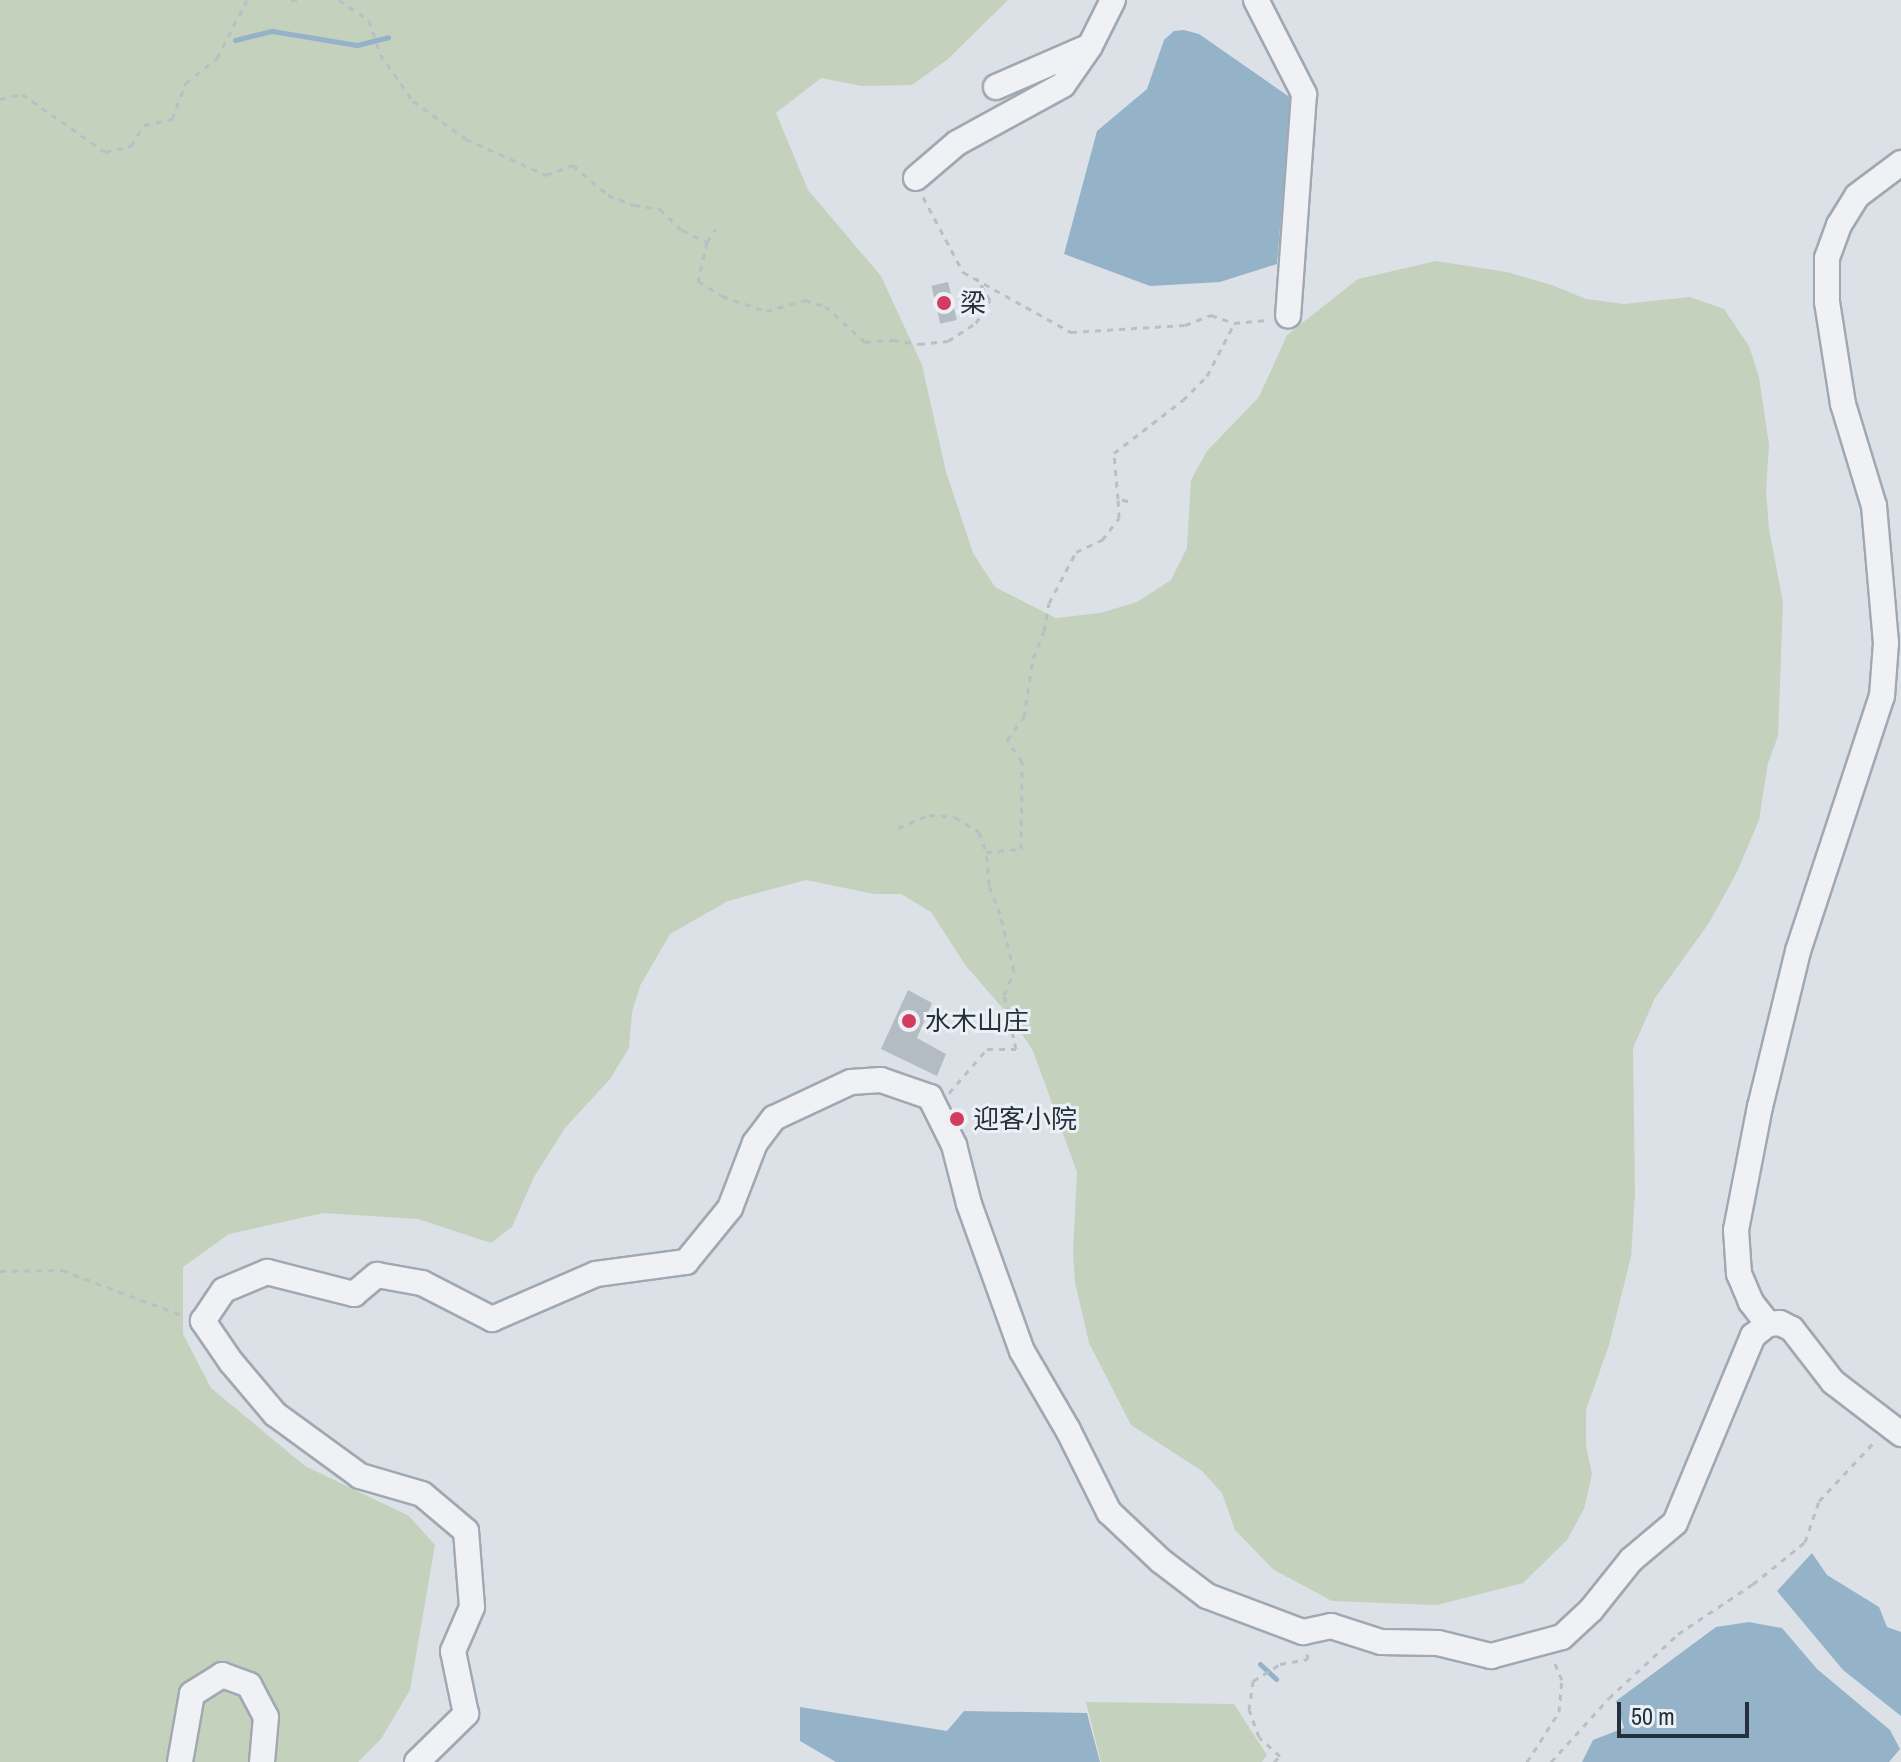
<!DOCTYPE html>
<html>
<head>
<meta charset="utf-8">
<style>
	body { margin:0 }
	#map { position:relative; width:1901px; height:1762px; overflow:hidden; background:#dce1e7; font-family:"Archivo Narrow","Noto Sans SC",sans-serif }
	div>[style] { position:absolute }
	.green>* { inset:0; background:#c4d1bd }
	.water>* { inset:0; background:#95b3c8 }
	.stream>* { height:5px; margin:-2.5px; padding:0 2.5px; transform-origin:2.5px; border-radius:2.5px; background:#95b3c8 }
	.building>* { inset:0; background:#b3bbc3; transform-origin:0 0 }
	.path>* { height:3px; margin-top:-1.5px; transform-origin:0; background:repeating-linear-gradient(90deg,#babfc5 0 6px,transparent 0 12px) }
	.roads { filter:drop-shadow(2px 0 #a1a8b1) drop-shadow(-2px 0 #a1a8b1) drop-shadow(0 2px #a1a8b1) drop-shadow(0 -2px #a1a8b1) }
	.minor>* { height:24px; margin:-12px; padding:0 12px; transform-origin:12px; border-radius:12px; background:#eff1f5 }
	.dots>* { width:22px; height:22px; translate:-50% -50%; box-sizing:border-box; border:4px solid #ebf0f4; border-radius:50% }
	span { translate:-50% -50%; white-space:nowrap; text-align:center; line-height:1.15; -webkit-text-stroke:6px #ebf0f4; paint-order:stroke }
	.poi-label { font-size:26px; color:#25303d }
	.left { translate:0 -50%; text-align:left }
	.scale { position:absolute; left:1617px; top:1702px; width:132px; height:36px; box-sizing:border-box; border:4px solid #25303d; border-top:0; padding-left:10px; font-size:24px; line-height:28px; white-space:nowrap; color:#25303d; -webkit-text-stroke:6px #ebf0f4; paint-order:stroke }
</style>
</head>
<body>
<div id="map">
	<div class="green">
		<div style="clip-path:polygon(0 0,1008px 0,948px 59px,912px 85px,862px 86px,821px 78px,776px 113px,808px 190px,881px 276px,922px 365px,946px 472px,973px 553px,995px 587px,1056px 618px,1100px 613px,1137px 602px,1171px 580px,1187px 548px,1191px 480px,1207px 451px,1259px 397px,1287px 335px,1358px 279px,1436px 261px,1507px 272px,1552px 285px,1586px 299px,1624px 304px,1690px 297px,1724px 309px,1749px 346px,1759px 377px,1769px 445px,1766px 491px,1769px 529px,1783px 602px,1778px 736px,1768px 763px,1759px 820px,1737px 872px,1709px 923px,1655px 998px,1633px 1048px,1635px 1194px,1631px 1257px,1609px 1345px,1586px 1410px,1586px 1446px,1592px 1474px,1584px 1509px,1567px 1540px,1523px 1583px,1437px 1605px,1332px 1601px,1274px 1570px,1235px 1530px,1222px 1493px,1202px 1471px,1131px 1425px,1089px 1343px,1075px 1282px,1073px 1253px,1077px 1172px,1033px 1051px,1013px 1020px,966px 966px,931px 912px,901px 894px,874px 894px,806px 880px,728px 901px,670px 934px,640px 986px,632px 1012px,629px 1048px,610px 1079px,565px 1128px,534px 1177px,512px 1227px,491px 1243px,418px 1219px,323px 1213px,229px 1234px,183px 1267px,183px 1334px,211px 1388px,305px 1466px,409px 1516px,435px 1545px,410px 1690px,381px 1739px,358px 1762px,0 1762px)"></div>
		<div style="clip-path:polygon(1086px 1702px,1234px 1704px,1267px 1755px,1262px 1762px,1101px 1762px)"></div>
	</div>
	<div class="water">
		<div style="clip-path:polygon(1184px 30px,1199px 34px,1291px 98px,1277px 264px,1220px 282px,1150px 286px,1064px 254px,1097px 131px,1147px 89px,1164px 40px,1174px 31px)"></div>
		<div style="clip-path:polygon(1812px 1553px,1827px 1575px,1879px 1607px,1887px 1627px,1901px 1632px,1901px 1716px,1843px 1670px,1777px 1591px)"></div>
		<div style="clip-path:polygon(1749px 1622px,1782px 1628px,1817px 1669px,1890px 1730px,1900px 1749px,1889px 1762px,1582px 1762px,1593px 1740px,1624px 1728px,1616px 1701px,1716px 1627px)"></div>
		<div style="clip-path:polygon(800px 1707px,947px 1731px,964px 1711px,1087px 1713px,1100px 1762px,836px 1762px,800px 1741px)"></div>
	</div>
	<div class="stream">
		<div style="left:235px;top:40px;width:38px;rotate:-14deg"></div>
		<div style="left:272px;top:31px;width:86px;rotate:9.4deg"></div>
		<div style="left:357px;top:45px;width:32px;rotate:-14deg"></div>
		<div style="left:1260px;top:1664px;width:22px;rotate:43deg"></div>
	</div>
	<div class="building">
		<div style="left:948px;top:282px;width:39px;height:17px;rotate:77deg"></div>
		<div style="clip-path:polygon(908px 990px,932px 1003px,917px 1038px,946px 1054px,937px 1076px,881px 1049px)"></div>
	</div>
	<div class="path">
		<div style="left:291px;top:0;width:7px"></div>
		<div style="left:339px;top:0;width:36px;rotate:34deg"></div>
		<div style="left:369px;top:20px;width:36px;rotate:72deg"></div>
		<div style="left:380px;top:54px;width:57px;rotate:54.9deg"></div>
		<div style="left:413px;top:101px;width:65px;rotate:35.6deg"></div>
		<div style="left:466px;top:139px;width:88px;rotate:24.2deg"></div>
		<div style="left:546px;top:175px;width:29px;rotate:-20deg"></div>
		<div style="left:573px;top:165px;width:46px;rotate:40.6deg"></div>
		<div style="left:608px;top:195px;width:28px;rotate:21deg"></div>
		<div style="left:634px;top:205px;width:26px;rotate:9deg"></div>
		<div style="left:660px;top:209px;width:30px;rotate:44deg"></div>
		<div style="left:682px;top:230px;width:28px;rotate:26deg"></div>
		<div style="left:707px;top:242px;width:40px;rotate:103deg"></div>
		<div style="left:698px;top:281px;width:28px;rotate:32deg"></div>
		<div style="left:722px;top:296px;width:46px;rotate:18.8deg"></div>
		<div style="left:766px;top:311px;width:41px;rotate:-15.8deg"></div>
		<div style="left:805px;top:300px;width:21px;rotate:17deg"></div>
		<div style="left:825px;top:306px;width:54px;rotate:42deg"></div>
		<div style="left:865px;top:342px;width:28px;rotate:-4deg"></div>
		<div style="left:893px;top:340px;width:26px;rotate:9deg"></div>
		<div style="left:919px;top:344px;width:29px;rotate:-6deg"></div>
		<div style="left:948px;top:341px;width:33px;rotate:-33deg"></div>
		<div style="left:976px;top:323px;width:27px;rotate:-59deg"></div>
		<div style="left:990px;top:300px;width:26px;rotate:-121deg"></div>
		<div style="left:0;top:99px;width:23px;rotate:-13deg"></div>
		<div style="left:22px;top:94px;width:101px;rotate:34.9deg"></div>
		<div style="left:105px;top:152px;width:27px;rotate:-13deg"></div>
		<div style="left:131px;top:146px;width:25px;rotate:-58deg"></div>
		<div style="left:144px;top:125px;width:29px;rotate:-12deg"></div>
		<div style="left:172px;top:119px;width:39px;rotate:-69deg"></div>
		<div style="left:186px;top:83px;width:40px;rotate:-39deg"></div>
		<div style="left:217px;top:58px;width:65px;rotate:-62.7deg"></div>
		<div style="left:923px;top:197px;width:85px;rotate:61.9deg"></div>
		<div style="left:963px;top:272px;width:124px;rotate:29.1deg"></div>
		<div style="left:1071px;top:332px;width:114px;rotate:-3.5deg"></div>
		<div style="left:1185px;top:325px;width:28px;rotate:-21deg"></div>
		<div style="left:1211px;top:315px;width:24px;rotate:19deg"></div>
		<div style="left:1234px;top:323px;width:36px;rotate:-5deg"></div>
		<div style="left:707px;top:242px;width:16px;rotate:-55deg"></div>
		<div style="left:1128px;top:501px;width:10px;rotate:-169deg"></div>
		<div style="left:1118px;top:499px;width:46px;rotate:-95deg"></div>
		<div style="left:1114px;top:453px;width:87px;rotate:-37.5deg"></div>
		<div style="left:1183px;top:400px;width:34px;rotate:-45deg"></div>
		<div style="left:1207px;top:376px;width:59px;rotate:-62.6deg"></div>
		<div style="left:898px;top:828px;width:34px;rotate:-23deg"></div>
		<div style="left:929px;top:815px;width:26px;rotate:4deg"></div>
		<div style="left:955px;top:817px;width:28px;rotate:32deg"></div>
		<div style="left:979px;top:832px;width:21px;rotate:71deg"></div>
		<div style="left:949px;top:1093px;width:58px;rotate:-49.2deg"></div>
		<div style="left:987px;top:1049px;width:29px"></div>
		<div style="left:1016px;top:1049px;width:55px;rotate:-102.5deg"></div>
		<div style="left:1004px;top:995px;width:26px;rotate:-67deg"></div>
		<div style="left:1014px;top:971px;width:59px;rotate:-103.8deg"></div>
		<div style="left:1000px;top:914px;width:31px;rotate:-111deg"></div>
		<div style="left:989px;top:885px;width:33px;rotate:-95deg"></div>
		<div style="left:986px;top:852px;width:35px;rotate:-5deg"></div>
		<div style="left:1021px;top:849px;width:87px;rotate:-89.3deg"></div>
		<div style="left:1022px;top:762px;width:27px;rotate:-124deg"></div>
		<div style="left:1007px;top:740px;width:29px;rotate:-54deg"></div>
		<div style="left:1024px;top:717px;width:60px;rotate:-81.3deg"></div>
		<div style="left:1033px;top:658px;width:29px;rotate:-68deg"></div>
		<div style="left:1044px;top:631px;width:28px;rotate:-80deg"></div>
		<div style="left:1049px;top:603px;width:58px;rotate:-62.1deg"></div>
		<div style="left:1076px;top:552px;width:29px;rotate:-25deg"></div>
		<div style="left:1102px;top:540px;width:28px;rotate:-52deg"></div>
		<div style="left:1119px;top:518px;width:19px;rotate:-93deg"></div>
		<div style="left:0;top:1271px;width:62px;rotate:-0.9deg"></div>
		<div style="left:62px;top:1270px;width:130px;rotate:20.7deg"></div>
		<div style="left:1274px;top:1762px;width:8px;rotate:-45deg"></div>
		<div style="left:1280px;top:1756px;width:28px;rotate:-138deg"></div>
		<div style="left:1259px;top:1737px;width:29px;rotate:-110deg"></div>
		<div style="left:1249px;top:1710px;width:29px;rotate:-82deg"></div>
		<div style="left:1253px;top:1681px;width:32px;rotate:-32deg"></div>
		<div style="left:1280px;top:1664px;width:28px;rotate:-10deg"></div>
		<div style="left:1308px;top:1659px;width:5px;rotate:-101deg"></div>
		<div style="left:1527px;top:1762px;width:59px;rotate:-57.4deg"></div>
		<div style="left:1559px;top:1712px;width:32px;rotate:-85deg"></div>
		<div style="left:1562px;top:1680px;width:21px;rotate:-113deg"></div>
		<div style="left:1551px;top:1762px;width:86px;rotate:-47.8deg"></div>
		<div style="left:1609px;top:1698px;width:94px;rotate:-42.8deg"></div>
		<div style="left:1678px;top:1634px;width:90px;rotate:-33.7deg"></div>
		<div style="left:1753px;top:1584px;width:67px;rotate:-38.9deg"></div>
		<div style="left:1805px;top:1542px;width:43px;rotate:-71.1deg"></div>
		<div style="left:1819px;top:1501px;width:83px;rotate:-46.9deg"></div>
	</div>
	<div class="roads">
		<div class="minor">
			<div style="left:1256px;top:0;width:106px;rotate:62.9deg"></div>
			<div style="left:1304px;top:94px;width:222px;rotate:94.1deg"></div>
			<div style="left:996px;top:87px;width:100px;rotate:-23.5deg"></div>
			<div style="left:916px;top:178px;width:54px;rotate:-40.5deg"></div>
			<div style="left:957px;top:143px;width:121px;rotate:-28.7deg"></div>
			<div style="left:1063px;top:85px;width:47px;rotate:-55.3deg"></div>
			<div style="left:1090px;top:46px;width:51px;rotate:-63.4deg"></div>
			<div style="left:1768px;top:1324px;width:28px;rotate:-128deg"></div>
			<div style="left:1751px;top:1302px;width:30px;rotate:-113deg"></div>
			<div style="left:1739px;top:1274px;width:44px;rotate:-93.9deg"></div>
			<div style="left:1736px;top:1230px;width:125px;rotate:-79deg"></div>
			<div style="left:1760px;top:1107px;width:161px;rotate:-76.3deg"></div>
			<div style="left:1798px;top:951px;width:268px;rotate:-71.8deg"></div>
			<div style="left:1882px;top:696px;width:53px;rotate:-85.7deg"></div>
			<div style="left:1886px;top:643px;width:138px;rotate:-95deg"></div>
			<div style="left:1874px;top:506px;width:107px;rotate:-106.9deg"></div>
			<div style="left:1843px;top:404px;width:103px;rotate:-98.9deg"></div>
			<div style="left:1827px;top:302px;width:44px;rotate:-90deg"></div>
			<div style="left:1827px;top:258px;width:35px;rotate:-70deg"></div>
			<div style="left:1839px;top:225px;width:34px;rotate:-58deg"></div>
			<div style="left:1857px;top:196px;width:55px;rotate:-36.9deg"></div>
			<div style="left:180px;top:1762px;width:69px;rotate:-80deg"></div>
			<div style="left:192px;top:1694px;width:36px;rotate:-32deg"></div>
			<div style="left:222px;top:1675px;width:29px;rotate:20deg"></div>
			<div style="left:249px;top:1685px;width:36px;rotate:62deg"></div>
			<div style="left:266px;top:1717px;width:45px;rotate:95.1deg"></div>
			<div style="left:417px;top:1762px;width:69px;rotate:-44.4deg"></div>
			<div style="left:466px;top:1714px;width:64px;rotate:-101.7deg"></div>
			<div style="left:453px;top:1651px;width:48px;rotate:-66.6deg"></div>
			<div style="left:472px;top:1607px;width:76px;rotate:-94.5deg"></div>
			<div style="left:466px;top:1531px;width:57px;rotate:-139.9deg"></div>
			<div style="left:422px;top:1494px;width:65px;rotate:-163.8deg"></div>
			<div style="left:360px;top:1476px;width:105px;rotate:-143.9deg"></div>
			<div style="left:275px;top:1414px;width:68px;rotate:-130.2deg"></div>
			<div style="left:231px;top:1362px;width:50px;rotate:-124.3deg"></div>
			<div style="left:203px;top:1321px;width:37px;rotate:-56deg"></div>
			<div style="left:224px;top:1290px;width:47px;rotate:-22.7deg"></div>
			<div style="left:267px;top:1272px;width:90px;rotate:14.2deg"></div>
			<div style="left:354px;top:1294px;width:30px;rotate:-40deg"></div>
			<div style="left:377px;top:1275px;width:46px;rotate:10.1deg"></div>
			<div style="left:422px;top:1283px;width:79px;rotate:27.2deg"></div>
			<div style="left:492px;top:1319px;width:113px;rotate:-23.4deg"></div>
			<div style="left:596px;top:1274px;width:91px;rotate:-7.6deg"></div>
			<div style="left:686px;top:1262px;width:70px;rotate:-50.8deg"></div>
			<div style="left:730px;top:1208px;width:70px;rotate:-69deg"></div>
			<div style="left:755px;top:1143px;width:31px;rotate:-53deg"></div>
			<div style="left:774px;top:1118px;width:85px;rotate:-25.1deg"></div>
			<div style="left:851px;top:1082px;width:30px;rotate:-4deg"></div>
			<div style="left:881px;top:1080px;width:52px;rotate:19.1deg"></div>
			<div style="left:930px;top:1097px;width:54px;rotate:63.4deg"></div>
			<div style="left:954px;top:1145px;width:61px;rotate:75.7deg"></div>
			<div style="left:969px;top:1204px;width:156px;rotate:70.2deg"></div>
			<div style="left:1022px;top:1351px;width:91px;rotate:59.8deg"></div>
			<div style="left:1068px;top:1430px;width:92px;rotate:63.4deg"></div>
			<div style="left:1109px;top:1512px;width:71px;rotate:43.3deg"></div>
			<div style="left:1161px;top:1561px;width:58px;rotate:37.3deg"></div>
			<div style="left:1207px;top:1596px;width:103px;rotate:20.6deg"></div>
			<div style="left:1303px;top:1632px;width:29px;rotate:-12deg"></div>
			<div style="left:1331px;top:1626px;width:52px;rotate:17.7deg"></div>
			<div style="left:1381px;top:1642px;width:57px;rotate:1deg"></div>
			<div style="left:1438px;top:1643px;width:55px;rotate:13.8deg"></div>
			<div style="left:1491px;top:1656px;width:73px;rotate:-15deg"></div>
			<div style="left:1562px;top:1637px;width:40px;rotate:-43deg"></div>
			<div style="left:1591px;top:1610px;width:64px;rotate:-51.3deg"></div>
			<div style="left:1631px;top:1560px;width:57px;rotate:-40.1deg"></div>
			<div style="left:1675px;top:1523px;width:203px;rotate:-67.4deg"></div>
			<div style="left:1753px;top:1336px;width:19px;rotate:-39deg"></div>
			<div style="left:1768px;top:1324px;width:12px;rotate:-5deg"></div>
			<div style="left:1780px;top:1323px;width:13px;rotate:27deg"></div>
			<div style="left:1792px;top:1329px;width:67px;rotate:52.3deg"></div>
			<div style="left:1833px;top:1382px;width:86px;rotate:37.4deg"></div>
		</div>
	</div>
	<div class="dots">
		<div style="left:944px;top:303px;background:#d13c60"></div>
		<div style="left:909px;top:1021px;background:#d13c60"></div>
		<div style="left:957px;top:1119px;background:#d13c60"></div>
	</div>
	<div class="poi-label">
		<span class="left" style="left:960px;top:303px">梁</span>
		<span class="left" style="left:925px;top:1021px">水木山庄</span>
		<span class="left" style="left:973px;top:1119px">迎客小院</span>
	</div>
	<div class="scale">50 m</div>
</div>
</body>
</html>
